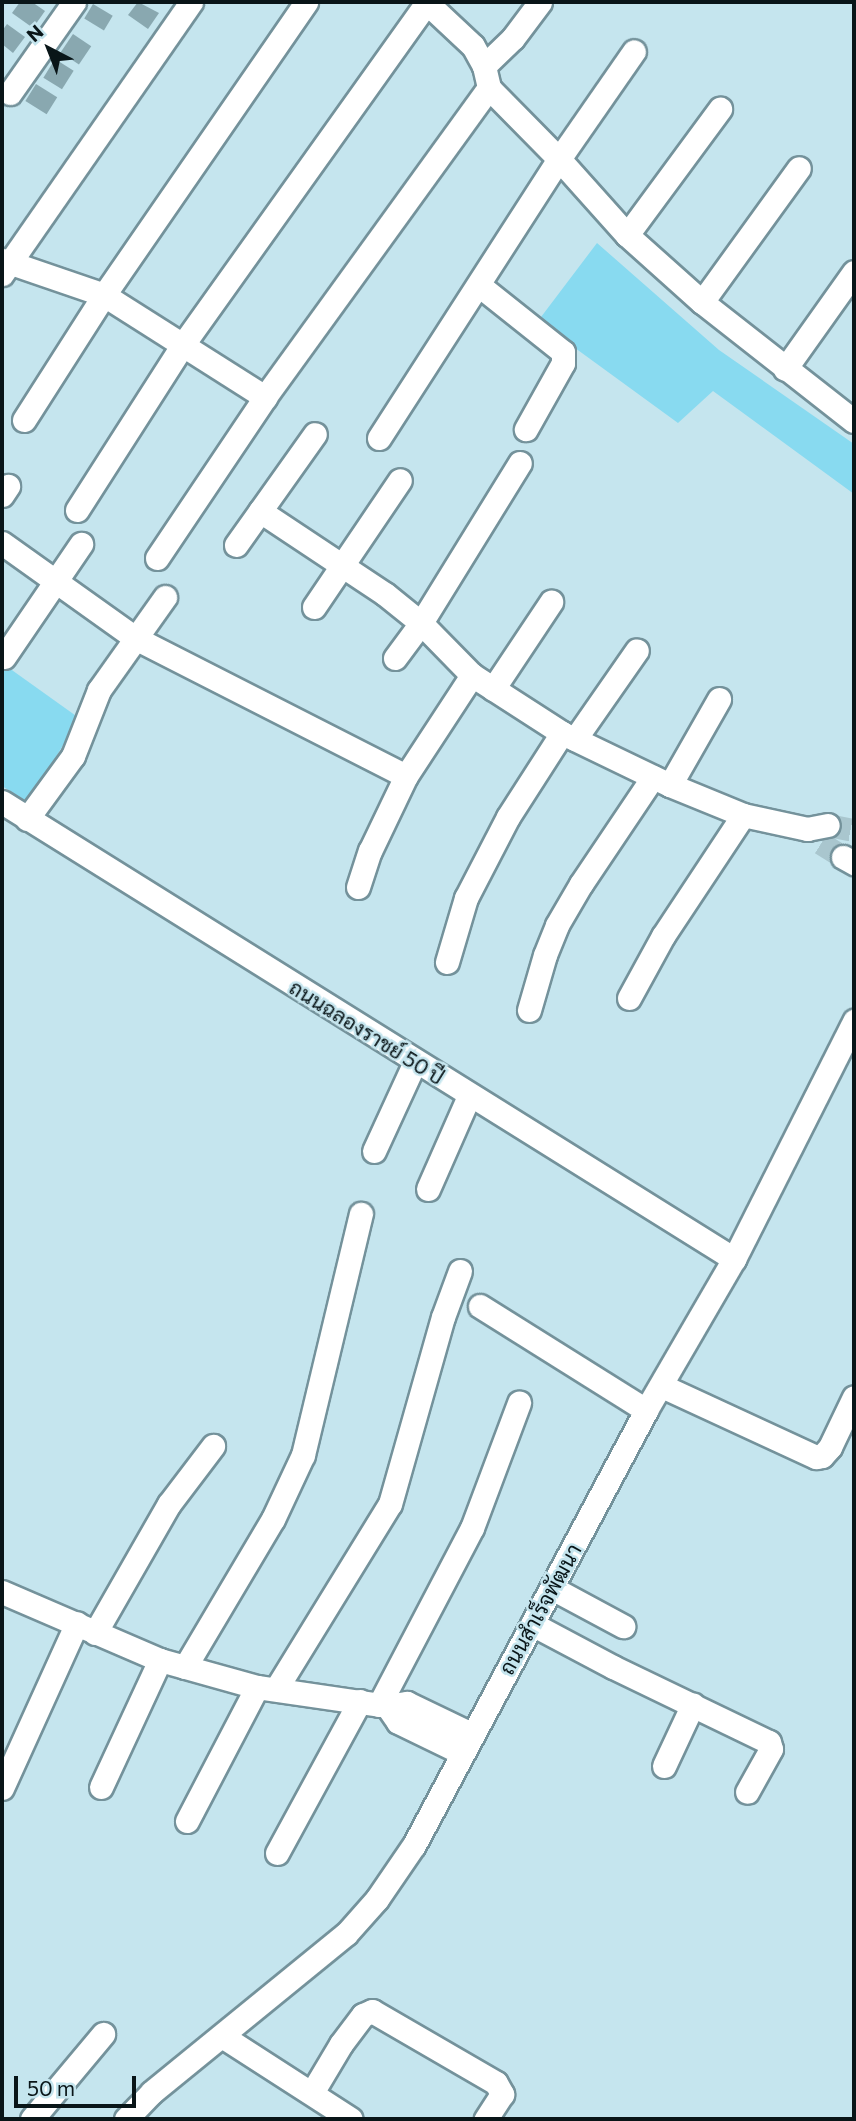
<!DOCTYPE html>
<html>
<head>
<meta charset="utf-8">
<style>
	body { margin:0 }
	#map { position:relative; width:856px; height:2121px; overflow:hidden; background:#c5e5ee; font-family:Commissioner,Sarabun,sans-serif }
	div>[style] { position:absolute }
	.green>* { inset:0; background:#88daf0 }
	.building>* { inset:0; background:#89a8b0; transform-origin:0 0 }
	.minor-tunnel>* { height:23px; margin-top:-11.5px; transform-origin:0; background:repeating-linear-gradient(90deg,#a9c6ce 0 23px,transparent 0 34px) }
	.roads { filter:drop-shadow(2px 0 #74929b) drop-shadow(-2px 0 #74929b) drop-shadow(0 2px #74929b) drop-shadow(0 -2px #74929b) }
	.minor>* { height:23px; margin:-11.5px; padding:0 11.5px; transform-origin:11.5px; border-radius:11.5px; background:#fff }
	span { translate:-50% -50%; white-space:nowrap; text-align:center; line-height:1.15; -webkit-text-stroke:5px #c5e5ee; paint-order:stroke }
	.street-label { font-size:21px; color:#091518 }
	.frame { position:absolute; inset:0; border:4px solid #091518; pointer-events:none }
	.north { position:absolute; left:14px; top:14px; width:70px; height:70px; -webkit-text-stroke:5px #c5e5ee; paint-order:stroke; rotate:318deg; font-size:19px; font-weight:700; line-height:28px; text-align:center; color:#091518 }
	.north::after { content:''; display:block; margin:auto; width:24px; height:32px; background:#091518; clip-path:polygon(50% 0,100% 100%,50% 72%,0 100%) }
	.scale { position:absolute; left:14px; top:2076px; width:122px; height:32px; box-sizing:border-box; border:4px solid #091518; border-top:0; padding-left:9px; font-size:21px; line-height:24px; white-space:nowrap; color:#091518; -webkit-text-stroke:5px #c5e5ee; paint-order:stroke }
</style>
</head>
<body>
<div id="map">
	<div class="green">
		<div style="clip-path:polygon(597px 243px,719px 350px,854px 444px,854px 494px,713px 391px,678px 423px,538px 321px)"></div>
		<div style="clip-path:polygon(2px 663px,79px 718px,29px 803px,2px 786px)"></div>
	</div>
	<div class="building">
		<div style="clip-path:polygon(20px 2px,32px 2px,45px 11px,33px 28px,12px 13px)"></div>
		<div style="clip-path:polygon(138px 2px,159px 13px,148px 29px,128px 15px)"></div>
		<div style="left:93px;top:4px;width:23px;height:17px;rotate:31deg"></div>
		<div style="clip-path:polygon(7px 24px,25px 37px,13px 53px,2px 44px,2px 31px)"></div>
		<div style="left:73px;top:34px;width:22px;height:22px;rotate:34deg"></div>
		<div style="left:55px;top:59px;width:22px;height:22px;rotate:32deg"></div>
		<div style="left:36px;top:84px;width:25px;height:20px;rotate:32deg"></div>
	</div>
	<div class="minor-tunnel">
		<div style="left:828px;top:825px;width:26px;rotate:11deg"></div>
		<div style="left:821px;top:843px;width:26px;rotate:32deg"></div>
	</div>
	<div class="roads">
		<div class="minor">
			<div style="left:426px;top:2px;width:64px;rotate:43.1deg"></div>
			<div style="left:473px;top:46px;width:23px;rotate:61deg"></div>
			<div style="left:484px;top:66px;width:23px;rotate:77deg"></div>
			<div style="left:489px;top:88px;width:100px;rotate:45.4deg"></div>
			<div style="left:559px;top:159px;width:102px;rotate:48.2deg"></div>
			<div style="left:627px;top:235px;width:101px;rotate:41.8deg"></div>
			<div style="left:702px;top:302px;width:193px;rotate:38.1deg"></div>
			<div style="left:484px;top:66px;width:40px;rotate:-44deg"></div>
			<div style="left:513px;top:38px;width:45px;rotate:-53.1deg"></div>
			<div style="left:10px;top:93px;width:111px;rotate:-54.9deg"></div>
			<div style="left:627px;top:235px;width:157px;rotate:-53.6deg"></div>
			<div style="left:2px;top:260px;width:108px;rotate:18.9deg"></div>
			<div style="left:104px;top:295px;width:191px;rotate:32.4deg"></div>
			<div style="left:2px;top:274px;width:331px;rotate:-55.2deg"></div>
			<div style="left:480px;top:286px;width:106px;rotate:38.5deg"></div>
			<div style="left:563px;top:352px;width:11px;rotate:90deg"></div>
			<div style="left:563px;top:363px;width:76px;rotate:119.3deg"></div>
			<div style="left:702px;top:302px;width:165px;rotate:-54.1deg"></div>
			<div style="left:785px;top:369px;width:119px;rotate:-54.6deg"></div>
			<div style="left:24px;top:420px;width:148px;rotate:-57.4deg"></div>
			<div style="left:104px;top:295px;width:356px;rotate:-55.4deg"></div>
			<div style="left:379px;top:438px;width:332px;rotate:-57.2deg"></div>
			<div style="left:559px;top:159px;width:131px;rotate:-55.2deg"></div>
			<div style="left:2px;top:495px;width:11px;rotate:-56deg"></div>
			<div style="left:77px;top:510px;width:198px;rotate:-57.4deg"></div>
			<div style="left:184px;top:343px;width:419px;rotate:-54.5deg"></div>
			<div style="left:260px;top:511px;width:150px;rotate:33.6deg"></div>
			<div style="left:385px;top:594px;width:46px;rotate:38.9deg"></div>
			<div style="left:421px;top:623px;width:73px;rotate:45.6deg"></div>
			<div style="left:472px;top:675px;width:107px;rotate:32.8deg"></div>
			<div style="left:562px;top:733px;width:120px;rotate:25.7deg"></div>
			<div style="left:670px;top:785px;width:79px;rotate:22.3deg"></div>
			<div style="left:743px;top:815px;width:66px;rotate:12.3deg"></div>
			<div style="left:807px;top:829px;width:21px;rotate:-11deg"></div>
			<div style="left:2px;top:543px;width:163px;rotate:35.5deg"></div>
			<div style="left:135px;top:638px;width:304px;rotate:27deg"></div>
			<div style="left:236px;top:545px;width:136px;rotate:-54.6deg"></div>
			<div style="left:157px;top:558px;width:194px;rotate:-56.1deg"></div>
			<div style="left:265px;top:397px;width:382px;rotate:-54.1deg"></div>
			<div style="left:314px;top:607px;width:153px;rotate:-55.9deg"></div>
			<div style="left:4px;top:657px;width:137px;rotate:-55.7deg"></div>
			<div style="left:395px;top:658px;width:44px;rotate:-53.4deg"></div>
			<div style="left:421px;top:623px;width:188px;rotate:-58.3deg"></div>
			<div style="left:493px;top:689px;width:105px;rotate:-56.3deg"></div>
			<div style="left:575px;top:739px;width:108px;rotate:-55.1deg"></div>
			<div style="left:670px;top:785px;width:99px;rotate:-60.3deg"></div>
			<div style="left:2px;top:802px;width:863px;rotate:31.98deg"></div>
			<div style="left:27px;top:819px;width:78px;rotate:-53.9deg"></div>
			<div style="left:73px;top:756px;width:71px;rotate:-68.5deg"></div>
			<div style="left:99px;top:690px;width:114px;rotate:-54.6deg"></div>
			<div style="left:843px;top:857px;width:13px;rotate:29deg"></div>
			<div style="left:358px;top:887px;width:38px;rotate:-72deg"></div>
			<div style="left:370px;top:851px;width:83px;rotate:-64.4deg"></div>
			<div style="left:406px;top:776px;width:121px;rotate:-56.8deg"></div>
			<div style="left:447px;top:962px;width:67px;rotate:-73.5deg"></div>
			<div style="left:466px;top:898px;width:91px;rotate:-62.6deg"></div>
			<div style="left:508px;top:817px;width:100px;rotate:-57.3deg"></div>
			<div style="left:629px;top:998px;width:71px;rotate:-61.3deg"></div>
			<div style="left:663px;top:936px;width:145px;rotate:-56.5deg"></div>
			<div style="left:529px;top:1010px;width:57px;rotate:-73.8deg"></div>
			<div style="left:545px;top:955px;width:32px;rotate:-68deg"></div>
			<div style="left:557px;top:925px;width:48px;rotate:-59.7deg"></div>
			<div style="left:581px;top:884px;width:129px;rotate:-56.1deg"></div>
			<div style="left:374px;top:1151px;width:98px;rotate:-65.3deg"></div>
			<div style="left:428px;top:1189px;width:102px;rotate:-66.2deg"></div>
			<div style="left:480px;top:1306px;width:196px;rotate:32.1deg"></div>
			<div style="left:662px;top:1386px;width:170px;rotate:24.8deg"></div>
			<div style="left:816px;top:1457px;width:6px;rotate:-9deg"></div>
			<div style="left:822px;top:1456px;width:12px;rotate:-48deg"></div>
			<div style="left:830px;top:1447px;width:55px;rotate:-64.4deg"></div>
			<div style="left:552px;top:1588px;width:81px;rotate:28.2deg"></div>
			<div style="left:2px;top:1592px;width:172px;rotate:23.3deg"></div>
			<div style="left:160px;top:1660px;width:101px;rotate:15.6deg"></div>
			<div style="left:257px;top:1687px;width:131px;rotate:8.3deg"></div>
			<div style="left:387px;top:1706px;width:20px;rotate:-9deg"></div>
			<div style="left:407px;top:1703px;width:71px;rotate:25.8deg"></div>
			<div style="left:532px;top:1624px;width:92px;rotate:28deg"></div>
			<div style="left:613px;top:1667px;width:173px;rotate:25.7deg"></div>
			<div style="left:769px;top:1742px;width:7px;rotate:74deg"></div>
			<div style="left:771px;top:1749px;width:49px;rotate:119.2deg"></div>
			<div style="left:95px;top:1633px;width:149px;rotate:-60.2deg"></div>
			<div style="left:169px;top:1504px;width:73px;rotate:-52.8deg"></div>
			<div style="left:185px;top:1667px;width:172px;rotate:-59.3deg"></div>
			<div style="left:273px;top:1519px;width:71px;rotate:-64.9deg"></div>
			<div style="left:303px;top:1455px;width:248px;rotate:-76.5deg"></div>
			<div style="left:276px;top:1689px;width:217px;rotate:-58.4deg"></div>
			<div style="left:390px;top:1504px;width:194px;rotate:-74.2deg"></div>
			<div style="left:443px;top:1317px;width:49px;rotate:-69.7deg"></div>
			<div style="left:379px;top:1705px;width:200px;rotate:-62.3deg"></div>
			<div style="left:472px;top:1528px;width:134px;rotate:-69.4deg"></div>
			<div style="left:387px;top:1706px;width:19px;rotate:55deg"></div>
			<div style="left:398px;top:1722px;width:71px;rotate:25.8deg"></div>
			<div style="left:664px;top:1766px;width:68px;rotate:-64.9deg"></div>
			<div style="left:101px;top:1787px;width:140px;rotate:-65.1deg"></div>
			<div style="left:2px;top:1788px;width:181px;rotate:-65.6deg"></div>
			<div style="left:187px;top:1821px;width:151px;rotate:-62.4deg"></div>
			<div style="left:277px;top:1853px;width:173px;rotate:-61.4deg"></div>
			<div style="left:222px;top:2036px;width:153px;rotate:32.8deg"></div>
			<div style="left:313px;top:2091px;width:55px;rotate:-59.2deg"></div>
			<div style="left:341px;top:2044px;width:36px;rotate:-53deg"></div>
			<div style="left:363px;top:2015px;width:10px;rotate:-24deg"></div>
			<div style="left:372px;top:2011px;width:143px;rotate:30.1deg"></div>
			<div style="left:496px;top:2083px;width:13px;rotate:61deg"></div>
			<div style="left:502px;top:2094px;width:30px;rotate:123deg"></div>
			<div style="left:32px;top:2119px;width:111px;rotate:-50.1deg"></div>
			<div style="left:126px;top:2119px;width:37px;rotate:-46deg"></div>
			<div style="left:152px;top:2092px;width:250px;rotate:-39.2deg"></div>
			<div style="left:346px;top:1934px;width:47px;rotate:-48.5deg"></div>
			<div style="left:377px;top:1899px;width:65px;rotate:-55.6deg"></div>
			<div style="left:414px;top:1845px;width:493px;rotate:-61.9deg"></div>
			<div style="left:646px;top:1410px;width:175px;rotate:-59.8deg"></div>
			<div style="left:734px;top:1259px;width:267px;rotate:-63.2deg"></div>
		</div>
	</div>
	<div class="street-label">
		<span style="left:367px;top:1032px;rotate:32deg">ถนนฉลองราชย์ 50 ปี</span>
		<span style="left:540px;top:1609px;rotate:-61deg">ถนนสำเร็จพัฒนา</span>
	</div>
	<div class="frame"></div>
	<div class="north">N</div>
	<div class="scale">50 m</div>
</div>
</body>
</html>
